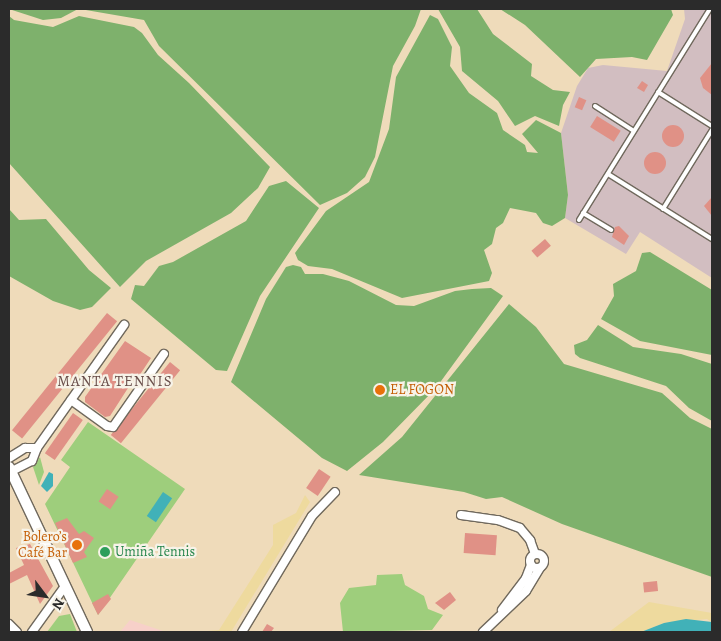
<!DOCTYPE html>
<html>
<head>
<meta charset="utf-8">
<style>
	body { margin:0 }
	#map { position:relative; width:721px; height:641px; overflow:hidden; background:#efdbba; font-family:Alegreya,serif }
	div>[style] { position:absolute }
	.built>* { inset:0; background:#f7d0c9 }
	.industrial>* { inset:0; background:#d2bec1 }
	.green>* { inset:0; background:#9ece7c }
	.forest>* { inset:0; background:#7eb16c }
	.sand>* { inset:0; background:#eeda9e }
	.water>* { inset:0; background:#41b1b8; transform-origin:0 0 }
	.building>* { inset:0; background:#e09186; transform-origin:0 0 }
	.round { border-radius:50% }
	.roads { filter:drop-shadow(1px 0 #70695d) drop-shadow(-1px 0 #70695d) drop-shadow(0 1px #70695d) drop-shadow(0 -1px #70695d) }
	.service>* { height:4px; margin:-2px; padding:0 2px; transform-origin:2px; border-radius:2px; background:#fff }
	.minor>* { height:8px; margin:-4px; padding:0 4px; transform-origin:4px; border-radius:4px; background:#fff }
	.minor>.ring { margin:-4px; padding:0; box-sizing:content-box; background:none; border:8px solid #fff; border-radius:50% }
	.secondary>* { height:10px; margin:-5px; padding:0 5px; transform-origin:5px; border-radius:5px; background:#fff }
	.dots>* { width:14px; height:14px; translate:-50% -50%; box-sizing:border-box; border:2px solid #f7f3e8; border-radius:50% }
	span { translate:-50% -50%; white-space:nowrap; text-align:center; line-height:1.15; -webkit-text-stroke:4.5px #f7f3e8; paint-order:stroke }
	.food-label { font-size:14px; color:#c56008 }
	.left { translate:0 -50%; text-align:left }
	.right { translate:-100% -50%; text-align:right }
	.leisure-label { font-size:14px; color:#27864d }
	.neighbourhood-label { font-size:15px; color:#6a4f4b; letter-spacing:1px }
	.frame { position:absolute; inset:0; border:10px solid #2b2b2b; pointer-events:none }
	.north { position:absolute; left:20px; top:571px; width:50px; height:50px; -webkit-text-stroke:4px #f7f3e8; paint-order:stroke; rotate:121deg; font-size:14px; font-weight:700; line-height:20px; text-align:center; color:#2b2b2b }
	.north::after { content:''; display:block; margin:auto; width:18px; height:22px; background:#2b2b2b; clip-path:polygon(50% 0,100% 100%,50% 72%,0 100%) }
</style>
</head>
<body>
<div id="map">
	<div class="built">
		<div style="clip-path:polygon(130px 620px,166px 632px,120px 632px)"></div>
	</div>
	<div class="industrial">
		<div style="clip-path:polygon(684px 9px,712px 9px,712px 278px,640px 232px,626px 254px,565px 218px,568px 195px,561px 133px,577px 86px,588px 68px,603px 65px,667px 71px,685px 19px)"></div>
	</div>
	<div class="green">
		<div style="clip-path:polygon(88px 422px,185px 489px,98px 615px,45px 504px,70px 467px,61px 460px)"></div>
		<div style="clip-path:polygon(40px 457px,44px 472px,39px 485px,33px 467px)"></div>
		<div style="clip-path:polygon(402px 574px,405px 585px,424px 596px,428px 609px,443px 615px,432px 630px,343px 632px,340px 603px,349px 588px,376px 585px,377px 575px)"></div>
		<div style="clip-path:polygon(70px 614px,77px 632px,47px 632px,59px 616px)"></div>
	</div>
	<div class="forest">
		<div style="clip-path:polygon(9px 9px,78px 9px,61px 18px,43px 20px)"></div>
		<div style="clip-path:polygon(80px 9px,421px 9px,415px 26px,393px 66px,375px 157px,365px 177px,347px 193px,320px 205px,159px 46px,144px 20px)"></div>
		<div style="clip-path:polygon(438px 9px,477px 9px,493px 34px,532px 64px,531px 76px,553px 90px,570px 92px,563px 105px,559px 126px,535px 116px,515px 126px,498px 101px,462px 71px,460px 47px)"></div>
		<div style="clip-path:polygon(500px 9px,671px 9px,673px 15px,647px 60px,632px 57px,596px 59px,580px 77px,525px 25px)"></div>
		<div style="clip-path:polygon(430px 15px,438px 19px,452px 47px,450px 66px,469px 93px,497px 113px,503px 130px,525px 145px,527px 152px,538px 153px,522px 134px,536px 120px,561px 133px,568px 195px,565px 218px,552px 226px,543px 223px,536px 213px,510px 208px,503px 223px,496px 228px,492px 244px,484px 250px,492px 273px,489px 281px,402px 298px,332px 269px,308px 266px,298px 260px,295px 253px,326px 211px,369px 182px,389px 129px,396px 77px)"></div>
		<div style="clip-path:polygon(9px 16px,14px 20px,53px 27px,79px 16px,134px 27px,142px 33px,158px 55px,189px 83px,270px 167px,258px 188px,231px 213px,146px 261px,120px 287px,9px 163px)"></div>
		<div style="clip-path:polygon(286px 181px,319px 208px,260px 296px,227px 371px,216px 370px,131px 299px,135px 285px,144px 286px,159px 266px,173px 262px,246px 221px,269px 186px)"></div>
		<div style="clip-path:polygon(9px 209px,19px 220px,46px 219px,89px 270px,111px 288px,92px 307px,80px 310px,53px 301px,9px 276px)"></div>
		<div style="clip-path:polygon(650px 252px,712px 290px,712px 355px,640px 341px,601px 319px,614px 296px,613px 284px,636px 271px,642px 253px)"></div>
		<div style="clip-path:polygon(293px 265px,301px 267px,305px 274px,323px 274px,349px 281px,396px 305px,414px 306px,455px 291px,472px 289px,491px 288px,503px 296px,436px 388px,383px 442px,347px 471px,322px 458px,231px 382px,266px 299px,286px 267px)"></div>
		<div style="clip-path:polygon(509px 304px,536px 327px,564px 364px,662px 393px,690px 418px,712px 429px,712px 577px,562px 524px,502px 497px,486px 499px,464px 492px,359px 475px,402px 437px)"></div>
		<div style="clip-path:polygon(598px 325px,633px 347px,681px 354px,712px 364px,712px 421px,689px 408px,666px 386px,580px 358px,575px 354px,574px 345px,587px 340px)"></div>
	</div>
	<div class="sand">
		<div style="clip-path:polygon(305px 495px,310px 502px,231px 632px,195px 632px,219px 630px,273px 545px,273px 525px,296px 513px)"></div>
		<div style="clip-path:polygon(649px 602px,712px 613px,712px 622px,707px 619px,664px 623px,641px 632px,609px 632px)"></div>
	</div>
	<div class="water">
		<div style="clip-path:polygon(49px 472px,53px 474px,53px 486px,47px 492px,41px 486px)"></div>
		<div style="left:163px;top:492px;width:11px;height:29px;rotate:34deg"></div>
		<div style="clip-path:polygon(686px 619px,712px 622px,712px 632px,641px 632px,664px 623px)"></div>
	</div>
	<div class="building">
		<div style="clip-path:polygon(712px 63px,712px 95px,703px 88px,700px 78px)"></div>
		<div style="clip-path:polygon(642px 81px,648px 85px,644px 92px,637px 88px)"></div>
		<div style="left:579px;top:97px;width:8px;height:11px;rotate:23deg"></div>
		<div style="left:597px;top:116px;width:28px;height:13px;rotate:32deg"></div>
		<div class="round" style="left:662px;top:125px;width:22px;height:22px"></div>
		<div class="round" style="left:644px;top:152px;width:22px;height:22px"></div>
		<div style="clip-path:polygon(712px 197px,712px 216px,704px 206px)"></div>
		<div style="clip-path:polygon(619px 226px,629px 236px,624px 245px,612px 237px,615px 227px)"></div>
		<div style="left:545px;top:239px;width:9px;height:18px;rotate:49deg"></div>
		<div style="left:107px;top:313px;width:13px;height:151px;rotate:39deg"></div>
		<div style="clip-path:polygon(125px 341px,151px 358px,139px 376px,137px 374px,110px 416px,105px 417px,85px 402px,85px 397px)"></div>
		<div style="left:170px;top:362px;width:13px;height:94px;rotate:39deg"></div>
		<div style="left:73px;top:413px;width:12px;height:49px;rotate:35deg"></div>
		<div style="left:319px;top:469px;width:14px;height:23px;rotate:34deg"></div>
		<div style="left:107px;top:489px;width:14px;height:15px;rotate:34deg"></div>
		<div style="clip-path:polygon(67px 518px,79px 534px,84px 531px,94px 538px,84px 552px,87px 557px,73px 563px,55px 523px)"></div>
		<div style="left:465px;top:533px;width:32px;height:20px;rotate:4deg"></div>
		<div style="clip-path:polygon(30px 544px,53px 586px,40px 604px,27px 575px,9px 584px,9px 573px,24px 565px,16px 548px)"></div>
		<div style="left:657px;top:581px;width:10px;height:14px;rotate:84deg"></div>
		<div style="clip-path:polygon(450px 592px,456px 600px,444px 610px,435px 603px)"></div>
		<div style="clip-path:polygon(108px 594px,111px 599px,98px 615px,92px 603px)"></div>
		<div style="clip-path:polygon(267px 624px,274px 628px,271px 632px,262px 632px)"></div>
	</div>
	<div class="roads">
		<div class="service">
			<div style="left:658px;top:92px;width:64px;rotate:32.2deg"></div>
			<div style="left:595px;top:106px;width:46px;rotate:32.7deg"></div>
			<div style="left:608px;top:174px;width:123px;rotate:32deg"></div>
			<div style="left:663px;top:209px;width:93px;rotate:-58.2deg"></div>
			<div style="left:583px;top:213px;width:33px;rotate:31deg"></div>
			<div style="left:579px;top:220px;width:248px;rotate:-58.2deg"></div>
		</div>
		<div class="minor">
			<div style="left:71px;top:400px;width:44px;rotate:35.8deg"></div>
			<div style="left:107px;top:426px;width:6px;rotate:9deg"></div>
			<div style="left:113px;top:427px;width:89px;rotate:-55.1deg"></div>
			<div style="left:9px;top:458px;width:19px;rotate:-32deg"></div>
			<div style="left:25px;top:448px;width:12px"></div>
			<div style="left:12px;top:471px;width:22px;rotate:-27deg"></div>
			<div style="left:32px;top:461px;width:14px;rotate:-69deg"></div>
			<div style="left:37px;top:448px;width:151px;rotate:-54.7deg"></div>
			<div style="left:461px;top:515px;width:37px;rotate:8deg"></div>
			<div style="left:498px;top:520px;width:23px;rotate:20deg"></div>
			<div style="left:520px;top:528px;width:16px;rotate:50deg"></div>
			<div style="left:530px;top:540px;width:15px;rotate:70deg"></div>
			<div class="ring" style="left:530px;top:554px;width:6px;height:6px"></div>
			<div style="left:502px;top:610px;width:40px;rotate:-53deg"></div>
			<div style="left:526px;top:578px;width:14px;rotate:-69deg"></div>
			<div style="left:9px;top:624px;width:11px;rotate:45deg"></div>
			<div style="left:32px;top:632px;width:57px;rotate:-54.3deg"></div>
			<div style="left:242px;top:632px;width:135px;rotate:-58.9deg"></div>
			<div style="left:312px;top:516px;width:33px;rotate:-46deg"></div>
			<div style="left:483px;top:632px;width:59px;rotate:-43.6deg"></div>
			<div style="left:526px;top:591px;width:27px;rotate:-59deg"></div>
		</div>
		<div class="secondary">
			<div style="left:9px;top:467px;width:183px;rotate:64.7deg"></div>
		</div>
	</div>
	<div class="dots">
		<div style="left:380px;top:390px;background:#e8710a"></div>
		<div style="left:77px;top:545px;background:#e8710a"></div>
		<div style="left:105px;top:552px;background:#2e9e5b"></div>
	</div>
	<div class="food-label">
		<span class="left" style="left:390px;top:390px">EL FOGON</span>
		<span class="right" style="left:67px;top:545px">Bolero’s<br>Café Bar</span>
	</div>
	<div class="leisure-label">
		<span class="left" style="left:115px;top:552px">Umiña Tennis</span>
	</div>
	<div class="neighbourhood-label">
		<span style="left:115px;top:382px">MANTA TENNIS</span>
	</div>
	<div class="frame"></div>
	<div class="north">N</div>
</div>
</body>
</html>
